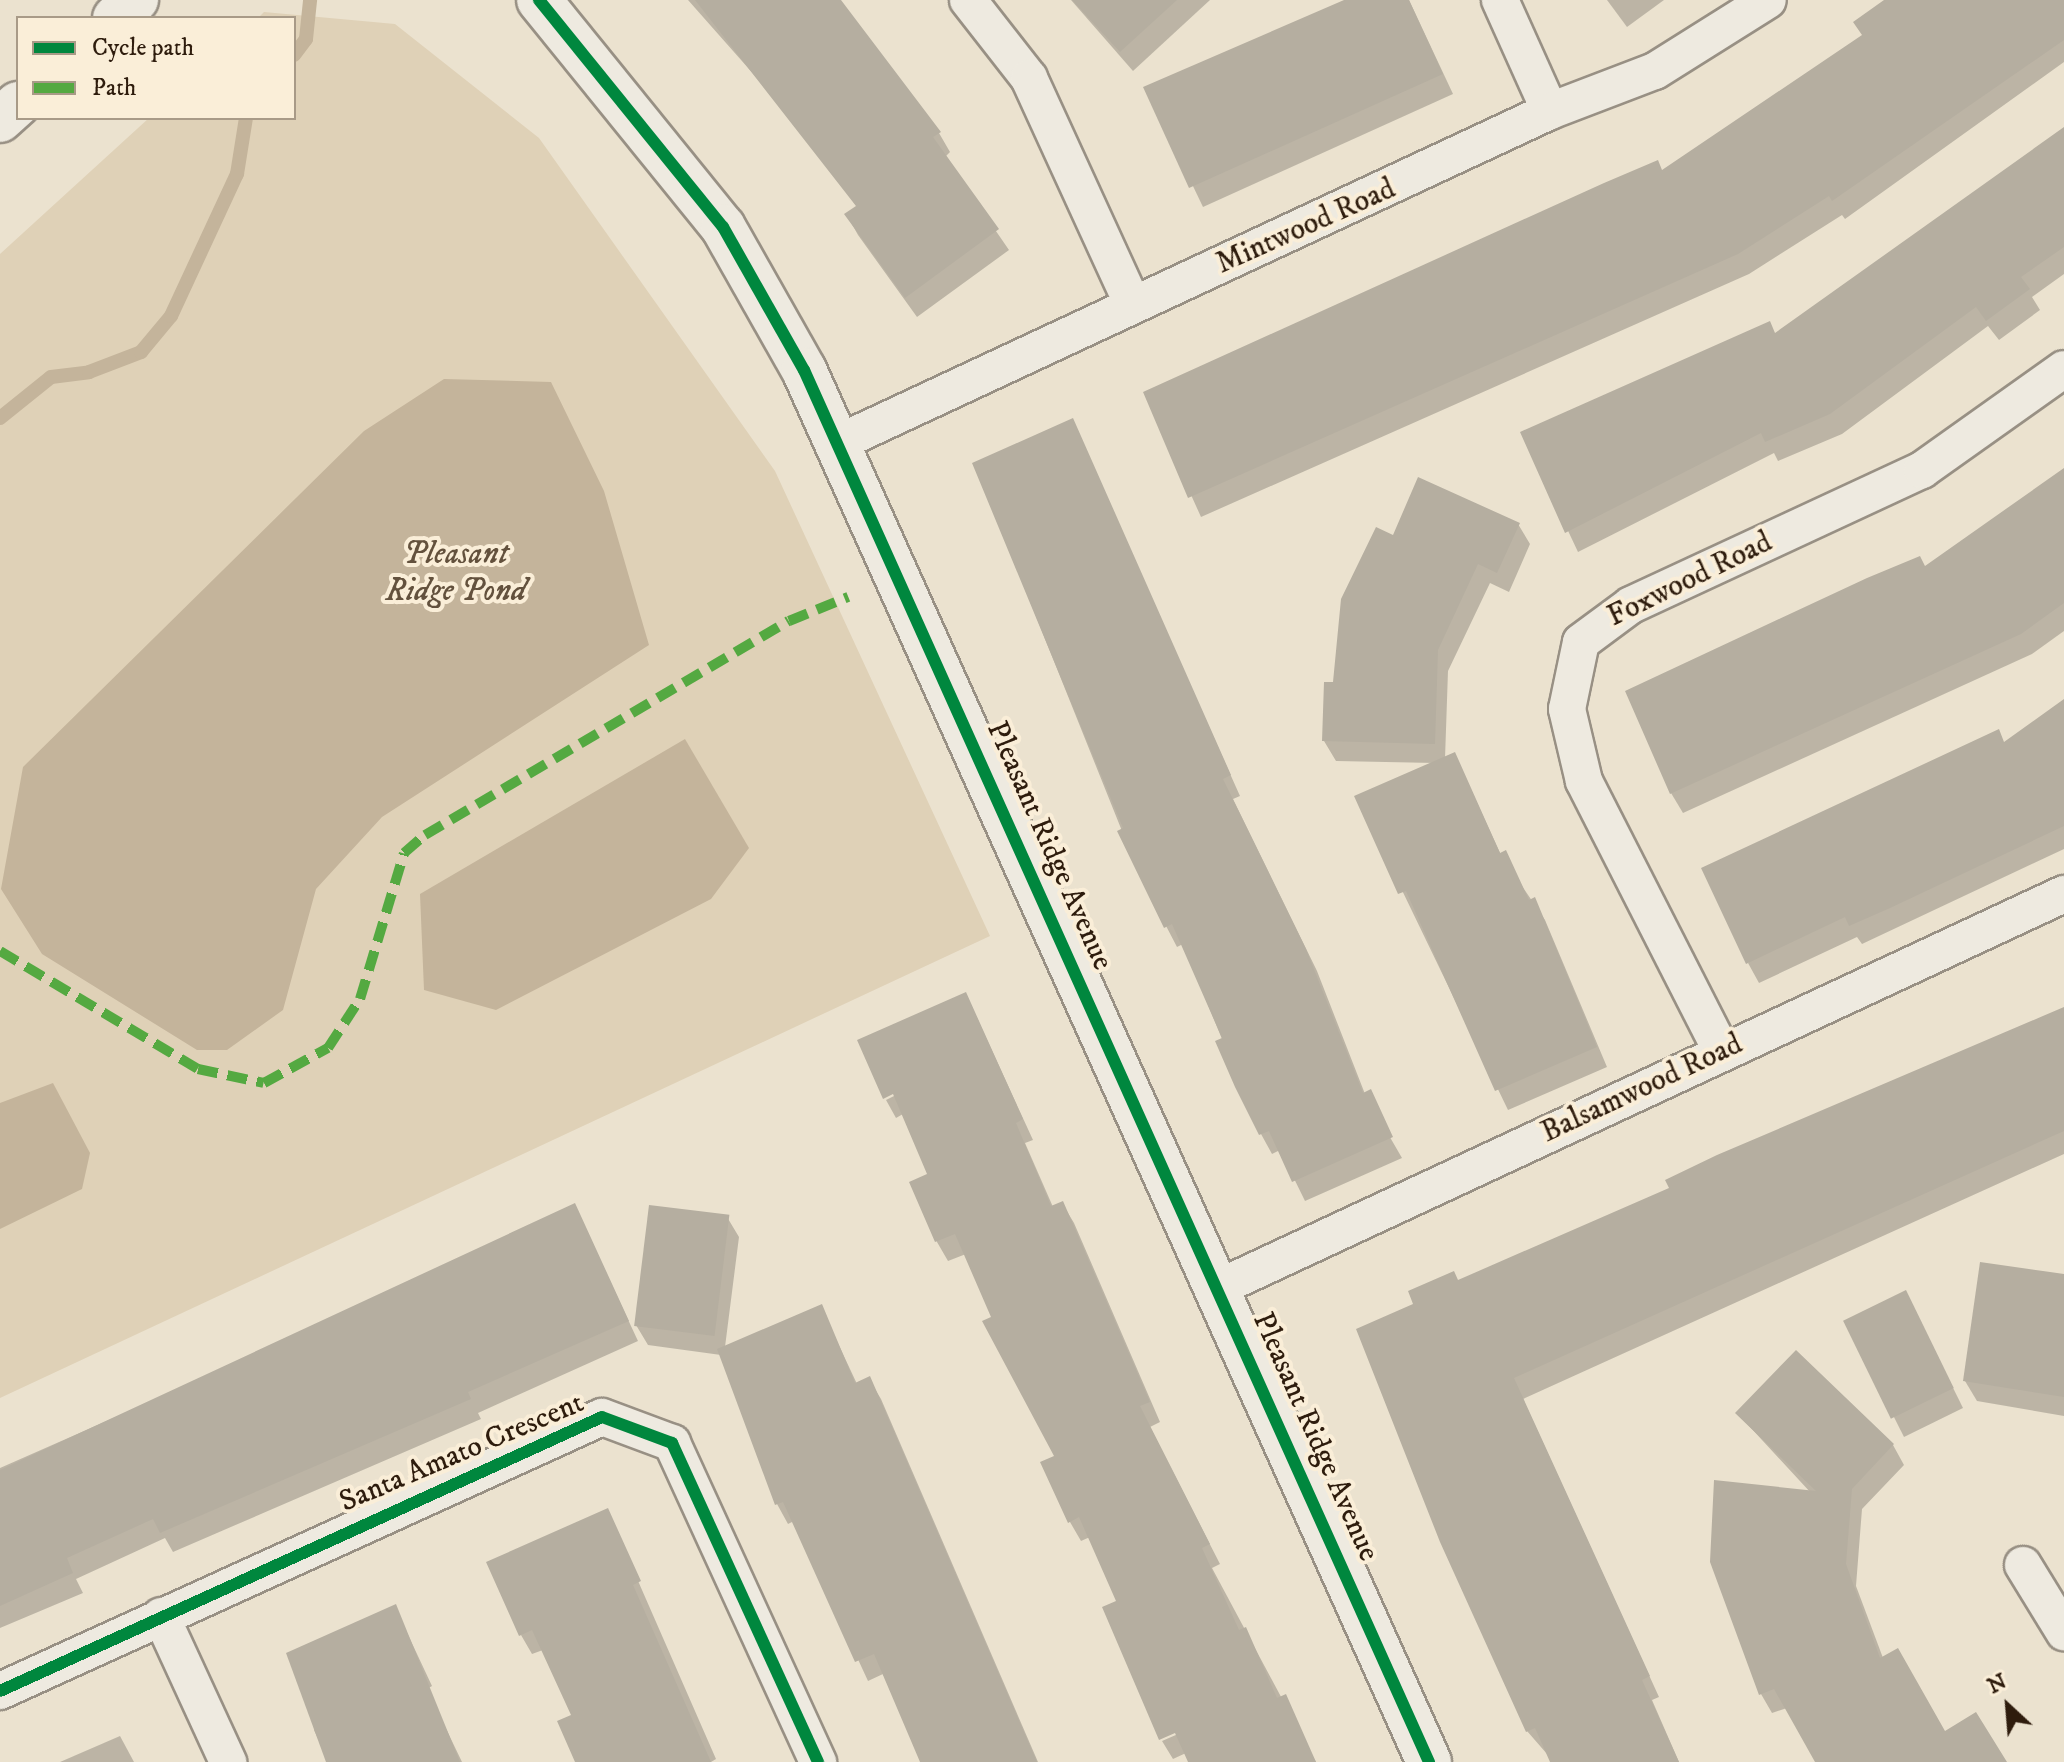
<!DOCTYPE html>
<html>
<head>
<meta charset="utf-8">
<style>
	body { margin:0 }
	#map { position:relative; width:2064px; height:1762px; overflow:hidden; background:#ebe2cf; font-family:"IM FELL DW Pica",serif }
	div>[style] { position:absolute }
	.green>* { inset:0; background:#dfd1b7 }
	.water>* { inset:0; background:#c4b49b }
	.shadow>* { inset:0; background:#0003 }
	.stream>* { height:14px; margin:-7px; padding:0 7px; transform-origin:7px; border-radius:7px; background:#c4b49b }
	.building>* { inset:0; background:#b5aea0; transform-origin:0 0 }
	.roads { filter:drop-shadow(2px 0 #989084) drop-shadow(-2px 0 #989084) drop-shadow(0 2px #989084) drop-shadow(0 -2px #989084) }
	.minor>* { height:36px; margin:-18px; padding:0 18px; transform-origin:18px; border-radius:18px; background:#eeeae0 }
	.tertiary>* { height:44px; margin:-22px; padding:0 22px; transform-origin:22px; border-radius:22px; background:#eeeae0 }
	.secondary>* { height:44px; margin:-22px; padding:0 22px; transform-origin:22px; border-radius:22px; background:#eeeae0 }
	.quiet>* { height:10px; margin-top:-5px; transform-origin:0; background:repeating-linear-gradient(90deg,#54a941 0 20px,transparent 0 30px) }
	.cycleway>* { height:12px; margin:-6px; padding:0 6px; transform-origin:6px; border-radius:6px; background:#00873e }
	span { translate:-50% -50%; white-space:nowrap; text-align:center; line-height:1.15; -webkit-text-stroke:8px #faeed8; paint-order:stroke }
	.street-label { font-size:30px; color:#2e1c0d }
	.water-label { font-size:32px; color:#63513d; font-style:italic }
	.legend { position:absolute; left:16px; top:16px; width:280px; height:104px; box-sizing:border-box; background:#faeed8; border:2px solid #a89a87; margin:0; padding:10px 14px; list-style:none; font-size:24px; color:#2e1c0d }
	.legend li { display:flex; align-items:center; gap:16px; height:40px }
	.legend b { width:40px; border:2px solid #a89a87 }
	.north { position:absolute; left:1968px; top:1666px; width:80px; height:80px; -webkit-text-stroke:6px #faeed8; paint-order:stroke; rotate:334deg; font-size:22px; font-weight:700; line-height:32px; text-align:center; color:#2e1c0d }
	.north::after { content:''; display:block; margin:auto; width:28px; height:36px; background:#2e1c0d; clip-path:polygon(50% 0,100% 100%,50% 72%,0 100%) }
</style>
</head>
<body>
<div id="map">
	<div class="green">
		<div style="clip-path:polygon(264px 12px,395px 24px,539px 138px,775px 471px,990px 936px,0 1398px,0 254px,149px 118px,294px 118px,294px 18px,258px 18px)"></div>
	</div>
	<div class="water">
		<div style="clip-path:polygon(444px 379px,551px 382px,604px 491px,649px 645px,382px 817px,316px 889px,283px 1010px,227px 1050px,197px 1050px,42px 954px,1px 889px,23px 767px,364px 431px)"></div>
		<div style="clip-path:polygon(685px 739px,749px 848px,711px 899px,496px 1010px,424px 990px,420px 894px)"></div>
		<div style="clip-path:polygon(53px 1083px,90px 1153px,82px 1189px,0 1229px,0 1103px)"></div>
	</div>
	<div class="shadow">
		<div style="clip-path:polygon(688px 0,839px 0,939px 133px,950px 152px,945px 157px,1009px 250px,917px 317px,858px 235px,847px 215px,857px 207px,810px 138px)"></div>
		<div style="clip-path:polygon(1071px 0,1210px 0,1133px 71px)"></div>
		<div style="clip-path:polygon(1347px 0,1409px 0,1453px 94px,1203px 207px,1146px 88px)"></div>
		<div style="clip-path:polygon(1607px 0,1664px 0,1627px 27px)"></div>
		<div style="clip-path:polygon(1887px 0,2064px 0,2064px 62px,1845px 219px,1842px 215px,1749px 274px,1201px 517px,1145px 393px,1662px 172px,1864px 37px)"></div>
		<div style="clip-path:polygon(2064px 129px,2064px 274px,2032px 297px,2040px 310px,1999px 340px,1988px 326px,1842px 434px,1778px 461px,1774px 453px,1578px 552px,1522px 433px,1776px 335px)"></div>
		<div style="clip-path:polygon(1072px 421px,1240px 796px,1233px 799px,1317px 971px,1365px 1094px,1402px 1158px,1305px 1201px,1280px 1150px,1272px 1154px,1261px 1134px,1183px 944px,1177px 947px,1140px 876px,975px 464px)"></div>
		<div style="clip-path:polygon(2064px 469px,2064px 631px,2032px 654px,1683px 813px,1671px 793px,1925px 568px)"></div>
		<div style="clip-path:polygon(1518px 524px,1530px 544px,1509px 592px,1490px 583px,1448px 671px,1445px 759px,1455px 755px,1501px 855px,1545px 920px,1607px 1067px,1508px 1110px,1357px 797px,1435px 763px,1336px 761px,1324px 741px,1334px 684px,1394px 538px)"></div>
		<div style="clip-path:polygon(2064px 703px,2064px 849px,1862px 944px,1857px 937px,1759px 983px,1748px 963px,2005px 744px)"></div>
		<div style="clip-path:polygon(966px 994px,1033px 1140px,1025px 1143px,1053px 1207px,1062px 1203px,1074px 1223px,1160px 1422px,1150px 1427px,1220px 1564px,1212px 1568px,1316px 1762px,1190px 1762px,1186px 1753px,1173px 1759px,1162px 1741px,1185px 1731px,1090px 1537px,1081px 1541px,1070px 1522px,1056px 1457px,966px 1254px,948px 1261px,937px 1242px,911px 1183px,930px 1175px,903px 1114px,896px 1118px,886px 1100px,902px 1092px)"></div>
		<div style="clip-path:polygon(2064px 1009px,2064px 1154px,1523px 1399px,1659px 1697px,1652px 1700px,1679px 1762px,1554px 1762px,1527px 1731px,1416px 1305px,1671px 1189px,1718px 1157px)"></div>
		<div style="clip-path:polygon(575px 1206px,638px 1341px,478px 1413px,481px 1419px,173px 1552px,165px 1538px,76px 1579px,83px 1593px,0 1628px,0 1468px,429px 1279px)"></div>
		<div style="clip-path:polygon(727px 1217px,739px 1237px,725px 1347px,821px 1307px,857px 1384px,869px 1379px,881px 1399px,1038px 1762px,922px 1762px,883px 1674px,868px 1681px,794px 1521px,788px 1524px,777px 1504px,721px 1355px,648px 1345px,636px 1325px)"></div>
		<div style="clip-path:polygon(2064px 1276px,2064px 1416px,1977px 1401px,1965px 1381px)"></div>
		<div style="clip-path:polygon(1916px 1313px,1963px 1408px,1904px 1437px,1846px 1322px)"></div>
		<div style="clip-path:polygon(1738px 1414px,1893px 1445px,1904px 1465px,1862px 1509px,1856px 1586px,1883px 1658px,1944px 1733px,2001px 1762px,1818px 1762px,1787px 1708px,1772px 1713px,1761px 1694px,1811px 1493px)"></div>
		<div style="clip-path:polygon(607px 1510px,716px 1759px,711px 1762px,580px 1762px,573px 1716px,543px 1650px,532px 1654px,521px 1635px)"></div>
		<div style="clip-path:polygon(395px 1607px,432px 1686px,427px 1689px,462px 1762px,329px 1762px,314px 1730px)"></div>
		<div style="clip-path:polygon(120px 1736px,134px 1762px,60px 1762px)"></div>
	</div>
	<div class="stream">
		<div style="left:294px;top:55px;width:20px;rotate:-53deg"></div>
		<div style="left:306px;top:39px;width:39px;rotate:-84deg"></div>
		<div style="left:0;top:418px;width:65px;rotate:-38.8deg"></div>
		<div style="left:51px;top:377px;width:38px;rotate:-7deg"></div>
		<div style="left:89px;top:372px;width:56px;rotate:-21deg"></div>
		<div style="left:141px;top:352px;width:47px;rotate:-50.2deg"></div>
		<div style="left:171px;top:316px;width:157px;rotate:-65.1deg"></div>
		<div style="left:237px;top:174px;width:57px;rotate:-80.9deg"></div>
	</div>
	<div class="building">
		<div style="clip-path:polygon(695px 0,841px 0,941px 132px,933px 137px,999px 229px,905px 298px,844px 214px,856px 206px)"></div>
		<div style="clip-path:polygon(1072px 0,1177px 0,1120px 52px)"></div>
		<div style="clip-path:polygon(1344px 0,1409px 0,1443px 74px,1189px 188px,1143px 87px)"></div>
		<div style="clip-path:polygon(1884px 0,2064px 0,2064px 40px,1832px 201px,1829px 196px,1738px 254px,1188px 498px,1143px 392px,1604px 183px,1658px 160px,1662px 170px,1862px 35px,1853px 22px)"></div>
		<div style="clip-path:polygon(2064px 127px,2064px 247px,2021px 277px,2030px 289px,1986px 321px,1976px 307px,1830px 414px,1765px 442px,1761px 433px,1565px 533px,1520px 432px,1770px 321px,1775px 333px)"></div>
		<div style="clip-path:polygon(1073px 418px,1231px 775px,1223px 779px,1306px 949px,1363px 1093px,1371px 1089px,1393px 1137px,1292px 1182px,1269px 1131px,1259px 1135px,1235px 1087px,1215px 1041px,1222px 1038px,1172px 924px,1164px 928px,1117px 831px,1123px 828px,972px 463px)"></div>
		<div style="clip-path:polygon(2064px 468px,2064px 603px,2021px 634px,1670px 794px,1625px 691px,1867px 578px,1920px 556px,1925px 566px)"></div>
		<div style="clip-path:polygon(1418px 477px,1520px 523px,1497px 573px,1478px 564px,1438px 650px,1435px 744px,1322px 741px,1324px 682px,1333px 682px,1341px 599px,1376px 527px,1393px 535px)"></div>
		<div style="clip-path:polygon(2064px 699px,2064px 826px,1890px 908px,1849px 926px,1845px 917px,1746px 964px,1701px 868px,1999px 729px,2004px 742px)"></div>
		<div style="clip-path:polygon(1455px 752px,1500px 853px,1506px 850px,1529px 900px,1535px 897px,1597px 1047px,1495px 1091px,1406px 891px,1398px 894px,1354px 796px)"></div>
		<div style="clip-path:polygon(966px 992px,1023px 1119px,1016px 1123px,1051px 1206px,1063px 1201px,1150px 1402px,1140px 1406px,1210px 1544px,1202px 1548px,1239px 1630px,1246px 1627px,1277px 1698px,1286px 1694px,1316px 1762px,1188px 1762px,1175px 1733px,1159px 1740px,1102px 1607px,1116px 1601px,1079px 1517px,1068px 1523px,1040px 1462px,1054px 1456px,982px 1321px,991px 1317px,955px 1234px,935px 1242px,909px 1182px,927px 1174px,893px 1094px,883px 1099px,857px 1040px)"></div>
		<div style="clip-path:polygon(2064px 1007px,2064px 1131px,1514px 1378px,1650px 1676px,1642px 1680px,1679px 1762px,1550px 1762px,1535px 1728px,1526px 1732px,1440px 1542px,1356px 1329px,1413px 1304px,1408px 1291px,1454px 1271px,1458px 1280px,1669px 1188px,1665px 1180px,1717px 1155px)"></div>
		<div style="clip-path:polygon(575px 1203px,629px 1321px,468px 1392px,471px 1399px,160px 1533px,153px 1519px,67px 1558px,73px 1573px,0 1606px,0 1470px)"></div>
		<div style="left:649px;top:1205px;width:81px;height:122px;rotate:7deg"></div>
		<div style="clip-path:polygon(1980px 1262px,2064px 1274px,2064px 1397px,1963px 1381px)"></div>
		<div style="left:1906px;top:1290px;width:109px;height:70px;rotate:64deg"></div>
		<div style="clip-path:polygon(822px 1304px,855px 1383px,870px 1376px,1037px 1762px,920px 1762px,874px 1654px,855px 1662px,783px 1502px,775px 1505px,717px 1349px)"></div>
		<div style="clip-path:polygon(1796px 1350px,1894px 1444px,1852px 1489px,1846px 1564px,1880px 1658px,1898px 1648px,1945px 1731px,1976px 1712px,2007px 1762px,1815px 1762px,1774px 1689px,1759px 1695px,1710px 1562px,1714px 1480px,1816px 1491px,1735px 1413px)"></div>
		<div style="clip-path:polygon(608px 1508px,641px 1581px,633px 1585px,711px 1762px,575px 1762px,557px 1721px,571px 1715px,532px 1630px,519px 1636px,486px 1562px)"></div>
		<div style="clip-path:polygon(396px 1604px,460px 1762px,326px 1762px,286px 1653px)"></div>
	</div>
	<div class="roads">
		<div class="minor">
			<div style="left:968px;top:0;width:99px;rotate:52deg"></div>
			<div style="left:1029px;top:78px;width:247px;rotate:65.4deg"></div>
			<div style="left:1500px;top:0;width:122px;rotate:65.8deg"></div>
			<div style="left:838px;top:443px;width:786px;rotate:-25deg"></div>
			<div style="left:1550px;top:111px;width:112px;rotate:-20.9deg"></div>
			<div style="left:1655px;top:71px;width:133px;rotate:-32.1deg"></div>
			<div style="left:1722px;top:1052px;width:304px;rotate:-117deg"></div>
			<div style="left:1584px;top:781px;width:74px;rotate:-103.3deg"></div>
			<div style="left:1567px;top:709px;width:68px;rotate:-78.2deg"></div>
			<div style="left:1581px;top:642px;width:62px;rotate:-36.5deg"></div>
			<div style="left:1631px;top:605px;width:321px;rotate:-24.9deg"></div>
			<div style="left:1922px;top:470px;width:174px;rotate:-35.4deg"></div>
			<div style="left:1220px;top:1287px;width:931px;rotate:-24.97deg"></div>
			<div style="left:2023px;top:1565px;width:79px;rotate:58.5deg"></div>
			<div style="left:161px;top:1616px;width:161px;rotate:65.3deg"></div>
			<div style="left:0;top:1691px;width:661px;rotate:-24.47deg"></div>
			<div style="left:602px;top:1417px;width:75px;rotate:20.4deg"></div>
			<div style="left:672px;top:1443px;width:351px;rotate:65.4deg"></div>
		</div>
		<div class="tertiary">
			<div style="left:539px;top:0;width:292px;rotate:51deg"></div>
			<div style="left:723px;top:227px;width:164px;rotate:60.5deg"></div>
			<div style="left:804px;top:370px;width:1526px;rotate:65.82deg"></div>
		</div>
		<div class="secondary">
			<div style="left:115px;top:18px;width:28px;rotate:-41deg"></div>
			<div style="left:0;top:120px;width:24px;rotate:-42deg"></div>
		</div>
	</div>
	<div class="quiet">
		<div style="left:0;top:951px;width:230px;rotate:30.8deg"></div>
		<div style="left:198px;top:1069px;width:67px;rotate:12deg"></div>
		<div style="left:264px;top:1083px;width:73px;rotate:-28.7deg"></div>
		<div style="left:328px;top:1048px;width:59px;rotate:-56.9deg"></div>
		<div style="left:360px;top:999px;width:152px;rotate:-73.2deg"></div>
		<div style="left:404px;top:853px;width:28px;rotate:-41deg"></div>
		<div style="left:425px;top:835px;width:422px;rotate:-30.5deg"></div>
		<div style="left:789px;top:621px;width:64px;rotate:-22.1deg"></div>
	</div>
	<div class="cycleway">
		<div style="left:539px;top:0;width:292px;rotate:51deg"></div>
		<div style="left:723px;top:227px;width:164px;rotate:60.5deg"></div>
		<div style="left:804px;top:370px;width:1526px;rotate:65.82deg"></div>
		<div style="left:0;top:1691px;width:661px;rotate:-24.47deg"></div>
		<div style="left:602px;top:1417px;width:75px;rotate:20.4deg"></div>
		<div style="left:672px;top:1443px;width:351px;rotate:65.4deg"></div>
	</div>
	<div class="street-label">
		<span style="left:1306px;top:227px;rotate:-24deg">Mintwood Road</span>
		<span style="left:1690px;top:580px;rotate:-26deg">Foxwood Road</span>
		<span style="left:1049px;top:846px;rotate:66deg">Pleasant Ridge Avenue</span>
		<span style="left:1642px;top:1089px;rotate:-25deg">Balsamwood Road</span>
		<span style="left:1315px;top:1437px;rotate:66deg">Pleasant Ridge Avenue</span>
		<span style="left:462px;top:1453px;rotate:-23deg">Santa Amato Crescent</span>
	</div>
	<div class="water-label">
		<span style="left:456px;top:573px">Pleasant<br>Ridge Pond</span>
	</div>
	<ul class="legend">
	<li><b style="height:10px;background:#00873e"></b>Cycle path</li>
	<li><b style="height:10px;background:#54a941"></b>Path</li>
	</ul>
	<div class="north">N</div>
</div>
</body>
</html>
